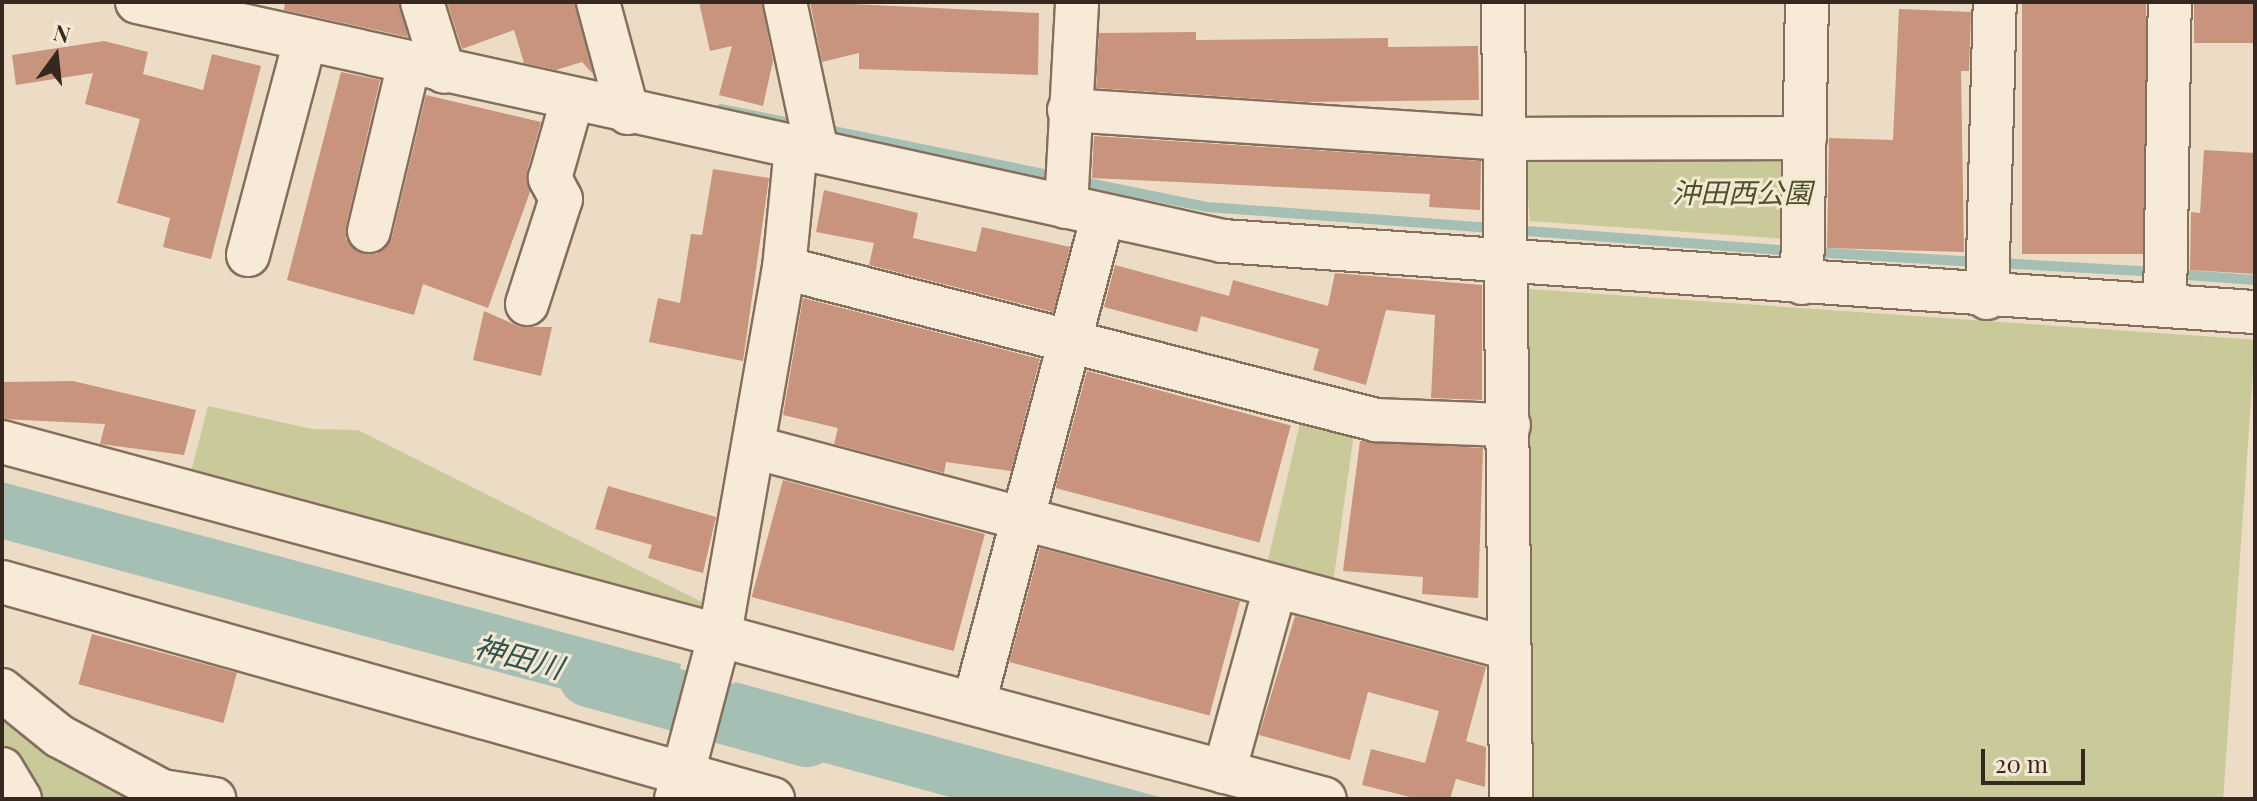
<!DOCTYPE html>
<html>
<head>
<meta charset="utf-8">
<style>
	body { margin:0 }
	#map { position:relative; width:2257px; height:801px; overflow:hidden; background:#ecdcc5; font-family:"Playfair Display","Noto Sans JP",serif }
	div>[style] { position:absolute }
	.green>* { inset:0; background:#c9c999; transform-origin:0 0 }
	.water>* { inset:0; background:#a6bfb5; transform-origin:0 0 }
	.stream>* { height:10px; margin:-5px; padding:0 5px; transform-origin:5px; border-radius:5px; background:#a6bfb5 }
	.river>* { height:62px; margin:-31px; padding:0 31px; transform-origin:31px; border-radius:31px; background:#a6bfb5 }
	.building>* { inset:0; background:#c8947d; transform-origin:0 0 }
	.roads { filter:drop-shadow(2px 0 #866e5c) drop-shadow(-2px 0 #866e5c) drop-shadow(0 2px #866e5c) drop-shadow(0 -2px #866e5c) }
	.minor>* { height:42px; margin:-21px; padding:0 21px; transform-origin:21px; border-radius:21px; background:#f7ead8 }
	span { translate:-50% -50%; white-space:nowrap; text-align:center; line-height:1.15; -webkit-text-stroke:6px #f4e7d4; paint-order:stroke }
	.park-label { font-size:28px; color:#4b5227; font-style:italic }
	.water-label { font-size:30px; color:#2f554f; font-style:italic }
	.frame { position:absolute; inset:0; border:4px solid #36281f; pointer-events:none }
	.north { position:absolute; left:16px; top:16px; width:80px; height:80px; -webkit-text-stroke:6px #f4e7d4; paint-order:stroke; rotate:15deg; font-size:22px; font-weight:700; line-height:32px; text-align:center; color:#36281f }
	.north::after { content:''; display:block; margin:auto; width:28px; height:36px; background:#36281f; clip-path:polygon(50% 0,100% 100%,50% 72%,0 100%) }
	.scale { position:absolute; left:1981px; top:749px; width:104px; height:36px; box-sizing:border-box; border:4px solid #36281f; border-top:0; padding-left:10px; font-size:24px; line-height:28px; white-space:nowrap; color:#36281f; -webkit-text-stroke:6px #f4e7d4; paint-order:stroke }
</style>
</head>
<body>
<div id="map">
	<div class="green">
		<div style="clip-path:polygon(1524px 146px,1791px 147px,1786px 239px,1530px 221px)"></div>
		<div style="left:1529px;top:289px;width:728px;height:510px;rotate:4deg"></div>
		<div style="clip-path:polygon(208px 406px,312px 429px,358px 430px,704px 603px,698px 617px,188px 483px)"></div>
		<div style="clip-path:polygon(1301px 419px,1354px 433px,1333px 583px,1267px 564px)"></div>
		<div style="clip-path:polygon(2px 705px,153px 799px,2px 799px)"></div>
	</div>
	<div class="water">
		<div style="left:2px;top:482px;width:703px;height:55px;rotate:15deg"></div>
		<div style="clip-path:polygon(735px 682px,1167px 799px,957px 799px,719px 734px)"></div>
	</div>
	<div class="stream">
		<div style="left:721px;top:109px;width:81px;rotate:11.4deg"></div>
		<div style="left:823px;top:129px;width:241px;rotate:11.5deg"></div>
		<div style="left:1078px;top:181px;width:132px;rotate:11.4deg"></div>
		<div style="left:1207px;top:207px;width:289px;rotate:4.2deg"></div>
		<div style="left:1515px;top:230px;width:280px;rotate:4.3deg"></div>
		<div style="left:1810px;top:252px;width:168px;rotate:3.4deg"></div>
		<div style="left:1998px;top:263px;width:159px;rotate:3.2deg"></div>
		<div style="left:2173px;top:274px;width:82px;rotate:4.2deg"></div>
	</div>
	<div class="river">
		<div style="left:589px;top:676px;width:226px;rotate:15.4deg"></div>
	</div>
	<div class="building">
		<div style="clip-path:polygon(285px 2px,399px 2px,408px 37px,284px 10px)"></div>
		<div style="clip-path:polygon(447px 2px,575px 2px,593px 74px,582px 62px,556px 70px,524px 63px,514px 30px,462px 49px)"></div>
		<div style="clip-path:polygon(699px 2px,762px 2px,773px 61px,763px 106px,719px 95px,732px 46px,710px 51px)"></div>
		<div style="clip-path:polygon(810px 2px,1039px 13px,1038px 75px,859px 69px,859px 53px,822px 62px)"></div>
		<div style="left:2022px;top:2px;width:124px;height:252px"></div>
		<div style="left:2194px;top:2px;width:61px;height:41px"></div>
		<div style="clip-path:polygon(1899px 9px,1971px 12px,1969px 71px,1961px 71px,1964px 252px,1827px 248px,1829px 138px,1893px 140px)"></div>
		<div style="clip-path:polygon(1196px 32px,1196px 40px,1388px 38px,1388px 47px,1478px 46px,1479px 100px,1307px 102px,1096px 88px,1099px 33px)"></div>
		<div style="clip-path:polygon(104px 41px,148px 52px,143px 74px,203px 90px,212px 54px,261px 66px,211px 259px,163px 247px,170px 218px,117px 203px,140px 119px,85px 104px,93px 73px,16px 85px,12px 55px)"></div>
		<div style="clip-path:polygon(341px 72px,380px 80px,346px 226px,346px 239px,363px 254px,377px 254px,392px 237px,426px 95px,541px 122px,527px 171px,530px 192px,488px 308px,423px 284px,414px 315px,287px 280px)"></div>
		<div style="clip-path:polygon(1094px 136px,1481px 161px,1480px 210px,1429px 207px,1430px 194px,1092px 178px)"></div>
		<div style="clip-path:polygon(2204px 150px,2255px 153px,2255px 274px,2190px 270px,2191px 212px,2200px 213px)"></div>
		<div style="clip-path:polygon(713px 169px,769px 178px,743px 361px,649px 342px,658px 298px,680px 303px,691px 234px,702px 235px)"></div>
		<div style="clip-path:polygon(824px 190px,918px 213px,913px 238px,976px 252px,982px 227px,1070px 247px,1053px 312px,869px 265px,874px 243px,816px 232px)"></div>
		<div style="clip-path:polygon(1115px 265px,1229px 296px,1233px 280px,1328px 306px,1335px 273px,1482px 285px,1482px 400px,1431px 398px,1435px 315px,1386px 310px,1366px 385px,1313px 370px,1319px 349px,1201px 316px,1197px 332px,1104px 307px)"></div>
		<div style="clip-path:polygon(803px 298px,1040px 359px,1011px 471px,946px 462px,944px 473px,834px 444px,838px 428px,783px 415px)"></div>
		<div style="clip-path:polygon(484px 311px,520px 327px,552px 327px,541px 376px,473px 360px)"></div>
		<div style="left:1087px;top:371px;width:211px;height:121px;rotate:15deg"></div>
		<div style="clip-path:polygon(73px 381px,196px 410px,184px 455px,100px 444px,105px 424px,2px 419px,2px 382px)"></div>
		<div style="clip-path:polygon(1360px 441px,1483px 448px,1478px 598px,1422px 594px,1423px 577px,1343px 571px)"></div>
		<div style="left:783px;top:480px;width:209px;height:121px;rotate:15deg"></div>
		<div style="clip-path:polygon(608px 486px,716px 517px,703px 573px,648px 558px,652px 545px,595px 529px)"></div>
		<div style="left:1040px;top:548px;width:207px;height:118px;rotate:15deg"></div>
		<div style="clip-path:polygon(1295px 616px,1486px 667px,1466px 741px,1486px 747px,1485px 787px,1456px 779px,1450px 799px,1418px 799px,1362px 785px,1371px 749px,1425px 763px,1439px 711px,1368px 692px,1350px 760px,1259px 735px)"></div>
		<div style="left:92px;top:634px;width:150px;height:52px;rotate:15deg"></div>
	</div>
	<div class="roads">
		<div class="minor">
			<div style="left:137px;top:2px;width:1112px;rotate:12.41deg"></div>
			<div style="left:1223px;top:241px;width:1034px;rotate:3.94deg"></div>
			<div style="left:422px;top:2px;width:73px;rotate:72.6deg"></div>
			<div style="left:598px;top:2px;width:115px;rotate:74.9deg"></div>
			<div style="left:785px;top:2px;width:152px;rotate:77.9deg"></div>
			<div style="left:1503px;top:2px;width:797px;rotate:89.42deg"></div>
			<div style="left:1069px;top:110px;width:438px;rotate:3.8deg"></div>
			<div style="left:1506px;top:139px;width:299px;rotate:-0.2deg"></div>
			<div style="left:1066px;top:207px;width:205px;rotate:-86.9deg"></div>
			<div style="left:369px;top:231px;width:173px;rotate:-76.6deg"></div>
			<div style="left:248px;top:255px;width:221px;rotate:-75.1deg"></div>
			<div style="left:784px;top:268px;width:611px;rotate:14.4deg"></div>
			<div style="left:1376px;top:420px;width:133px;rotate:2.2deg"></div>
			<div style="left:1802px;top:283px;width:281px;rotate:-89deg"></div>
			<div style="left:1987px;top:298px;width:296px;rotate:-88.5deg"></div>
			<div style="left:527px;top:304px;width:110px;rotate:-72.1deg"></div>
			<div style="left:561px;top:199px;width:24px;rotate:-118deg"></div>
			<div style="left:550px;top:178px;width:80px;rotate:-74.1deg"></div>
			<div style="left:2165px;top:306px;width:304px;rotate:-89.1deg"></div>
			<div style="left:2px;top:442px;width:1370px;rotate:15.1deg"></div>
			<div style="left:753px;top:447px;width:781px;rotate:14.91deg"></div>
			<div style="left:2px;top:582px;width:801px;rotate:15.72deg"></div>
			<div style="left:2px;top:690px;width:73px;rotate:38.9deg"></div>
			<div style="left:59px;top:736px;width:117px;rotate:28.1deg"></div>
			<div style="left:162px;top:791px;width:53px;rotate:8.7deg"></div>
			<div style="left:974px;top:703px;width:501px;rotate:-75.19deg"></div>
			<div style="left:2px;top:769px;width:35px;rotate:59deg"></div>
			<div style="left:1224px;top:772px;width:191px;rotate:-74.5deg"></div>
			<div style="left:676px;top:799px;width:171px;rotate:-75.1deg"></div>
			<div style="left:720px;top:634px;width:372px;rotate:-80.1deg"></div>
			<div style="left:784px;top:268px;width:121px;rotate:-84.3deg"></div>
		</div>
	</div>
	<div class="park-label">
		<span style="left:1742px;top:192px">沖田西公園</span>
	</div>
	<div class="water-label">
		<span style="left:519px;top:656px;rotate:15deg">神田川</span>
	</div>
	<div class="frame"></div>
	<div class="north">N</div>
	<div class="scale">20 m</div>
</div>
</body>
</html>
